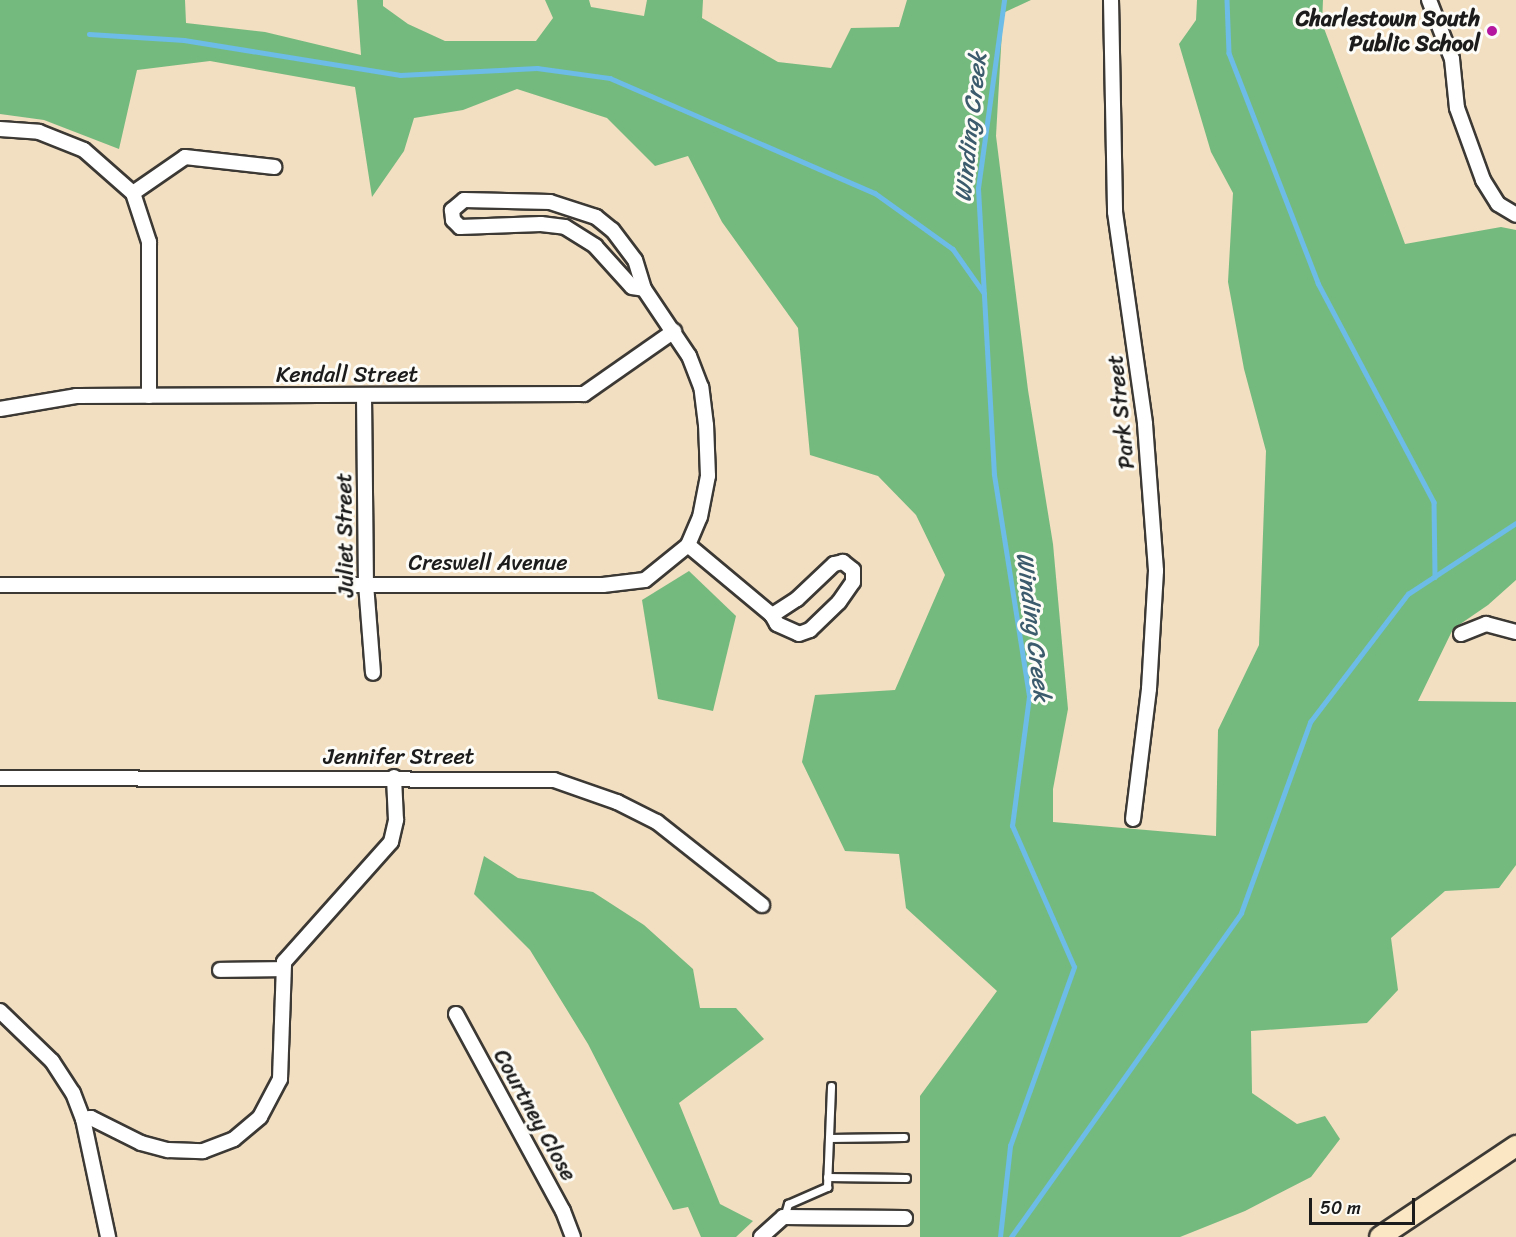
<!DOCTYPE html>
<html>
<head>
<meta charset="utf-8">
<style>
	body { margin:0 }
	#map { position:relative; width:1516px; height:1237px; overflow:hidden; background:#f2dec0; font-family:Sriracha,sans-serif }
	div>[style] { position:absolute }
	.forest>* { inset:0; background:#74ba7e }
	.stream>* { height:4.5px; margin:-2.25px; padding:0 2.25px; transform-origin:2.25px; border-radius:2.25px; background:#6cbce7 }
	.roads { filter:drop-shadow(2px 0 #3c3935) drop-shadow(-2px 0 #3c3935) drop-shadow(0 2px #3c3935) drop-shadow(0 -2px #3c3935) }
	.lane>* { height:7px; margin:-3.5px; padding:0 3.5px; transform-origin:3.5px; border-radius:3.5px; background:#fff }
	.street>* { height:14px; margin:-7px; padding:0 7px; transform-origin:7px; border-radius:7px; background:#fff }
	.secondary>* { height:20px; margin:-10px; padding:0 10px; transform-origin:10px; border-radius:10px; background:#fbe7c3 }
	.dots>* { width:16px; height:16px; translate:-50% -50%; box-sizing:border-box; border:3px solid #fdfcf7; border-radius:50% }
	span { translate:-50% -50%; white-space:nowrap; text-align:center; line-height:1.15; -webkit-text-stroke:6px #fdfcf7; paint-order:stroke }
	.poi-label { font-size:22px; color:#1c1c1c; font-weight:700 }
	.right { translate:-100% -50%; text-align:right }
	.street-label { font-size:22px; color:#1c1c1c }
	.water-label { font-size:24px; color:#3c5c6d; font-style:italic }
	.scale { position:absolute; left:1309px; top:1198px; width:106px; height:27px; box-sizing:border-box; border:3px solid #1c1c1c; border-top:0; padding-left:8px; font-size:18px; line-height:21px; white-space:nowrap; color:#1c1c1c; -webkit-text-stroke:4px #fdfcf7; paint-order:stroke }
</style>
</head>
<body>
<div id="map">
	<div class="forest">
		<div style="clip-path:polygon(0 0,185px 0,186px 23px,265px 32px,361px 55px,357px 0,383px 0,383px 6px,408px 24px,445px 41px,536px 41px,553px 18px,545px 0,589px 0,591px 7px,644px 16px,647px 0,703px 0,702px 18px,778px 62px,831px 68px,851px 28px,899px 27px,907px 0,1031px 0,1003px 13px,996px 136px,1028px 390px,1053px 544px,1068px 709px,1053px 789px,1053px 822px,1216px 836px,1218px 730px,1259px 645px,1266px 451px,1244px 369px,1228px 282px,1233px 193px,1211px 152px,1179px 44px,1196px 20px,1197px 0,1323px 0,1322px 23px,1405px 244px,1501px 227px,1516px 230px,1516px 580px,1488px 605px,1453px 629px,1418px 701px,1516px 702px,1516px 865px,1499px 888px,1445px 891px,1391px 938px,1398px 990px,1367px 1023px,1251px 1031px,1252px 1093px,1297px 1124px,1325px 1116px,1340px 1139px,1311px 1177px,1245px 1211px,1180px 1237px,920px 1237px,920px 1096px,997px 991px,906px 908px,899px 854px,845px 851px,802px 762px,815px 695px,895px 690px,945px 575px,916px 515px,878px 476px,810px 455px,798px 328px,722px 222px,688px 156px,655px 166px,607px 118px,517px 89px,463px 110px,414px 118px,404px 151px,372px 197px,355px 87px,210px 61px,137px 70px,119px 149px,44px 120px,0 114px)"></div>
		<div style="clip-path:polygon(689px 571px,736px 616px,713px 711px,658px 699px,642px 600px)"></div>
		<div style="clip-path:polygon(484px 856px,518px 878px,593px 892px,644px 925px,693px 969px,700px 1008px,736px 1008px,764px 1039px,679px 1103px,720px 1204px,753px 1221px,736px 1237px,701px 1237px,688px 1207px,673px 1210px,588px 1044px,530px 950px,474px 894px)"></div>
	</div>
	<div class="stream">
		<div style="left:1227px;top:0;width:53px;rotate:87.8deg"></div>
		<div style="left:1229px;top:53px;width:247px;rotate:68.8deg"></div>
		<div style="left:1318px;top:283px;width:248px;rotate:62.1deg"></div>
		<div style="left:1434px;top:502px;width:75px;rotate:89.2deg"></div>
		<div style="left:89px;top:34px;width:95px;rotate:3.6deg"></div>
		<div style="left:184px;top:40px;width:219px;rotate:9.2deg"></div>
		<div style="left:400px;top:75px;width:137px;rotate:-2.9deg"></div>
		<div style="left:537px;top:68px;width:74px;rotate:7.8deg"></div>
		<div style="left:610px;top:78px;width:289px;rotate:23.5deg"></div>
		<div style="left:875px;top:193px;width:96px;rotate:35.7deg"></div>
		<div style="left:953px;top:249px;width:54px;rotate:54.8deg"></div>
		<div style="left:1000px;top:1237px;width:92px;rotate:-83.7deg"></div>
		<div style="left:1010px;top:1146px;width:190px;rotate:-70.3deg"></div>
		<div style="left:1074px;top:967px;width:154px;rotate:-113.7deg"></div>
		<div style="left:1012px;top:826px;width:131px;rotate:-82.5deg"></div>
		<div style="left:1029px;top:696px;width:224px;rotate:-99deg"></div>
		<div style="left:994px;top:475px;width:287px;rotate:-93.2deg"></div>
		<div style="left:978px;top:188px;width:190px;rotate:-82.1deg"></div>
		<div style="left:1011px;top:1237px;width:397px;rotate:-54.6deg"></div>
		<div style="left:1241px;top:913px;width:203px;rotate:-70.1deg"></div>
		<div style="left:1310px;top:722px;width:161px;rotate:-52.6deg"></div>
		<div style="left:1408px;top:594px;width:129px;rotate:-33.3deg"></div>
	</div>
	<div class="roads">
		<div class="lane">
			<div style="left:829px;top:1138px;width:75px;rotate:-0.8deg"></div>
			<div style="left:827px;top:1177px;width:79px;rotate:0.7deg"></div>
			<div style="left:784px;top:1217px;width:14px;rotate:-73deg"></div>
			<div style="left:788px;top:1204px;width:43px;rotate:-23.6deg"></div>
			<div style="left:827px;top:1187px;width:101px;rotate:-87.7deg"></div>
		</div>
		<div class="street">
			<div style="left:1111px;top:0;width:212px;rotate:88.9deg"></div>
			<div style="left:1115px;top:212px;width:214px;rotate:81.9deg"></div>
			<div style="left:1145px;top:424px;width:147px;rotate:85.7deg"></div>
			<div style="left:1156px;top:571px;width:118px;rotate:93.4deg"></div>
			<div style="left:1149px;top:689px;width:131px;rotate:97deg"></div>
			<div style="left:1429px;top:0;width:63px;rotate:68.7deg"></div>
			<div style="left:1452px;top:59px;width:49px;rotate:84.2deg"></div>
			<div style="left:1457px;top:108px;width:77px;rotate:70.1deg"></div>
			<div style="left:1483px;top:180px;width:28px;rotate:58deg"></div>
			<div style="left:1498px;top:204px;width:21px;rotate:31deg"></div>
			<div style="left:0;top:129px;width:39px;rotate:4deg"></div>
			<div style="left:39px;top:132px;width:48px;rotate:21.8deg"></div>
			<div style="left:84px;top:150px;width:65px;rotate:41.3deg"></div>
			<div style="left:133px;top:193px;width:52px;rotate:71.9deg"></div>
			<div style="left:149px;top:242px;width:154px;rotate:90deg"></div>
			<div style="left:133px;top:193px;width:63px;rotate:-34.7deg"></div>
			<div style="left:185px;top:157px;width:90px;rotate:6.4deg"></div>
			<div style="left:364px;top:396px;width:188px;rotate:89.4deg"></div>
			<div style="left:366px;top:584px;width:89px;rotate:85.5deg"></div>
			<div style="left:0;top:409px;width:77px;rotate:-9.7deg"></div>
			<div style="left:76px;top:396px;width:508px;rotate:-0.23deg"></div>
			<div style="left:584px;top:394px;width:110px;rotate:-35deg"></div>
			<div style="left:688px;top:545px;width:109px;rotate:39.8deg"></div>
			<div style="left:772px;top:615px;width:10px;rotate:61deg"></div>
			<div style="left:777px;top:624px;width:24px;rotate:24deg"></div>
			<div style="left:799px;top:634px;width:12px;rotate:-20deg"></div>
			<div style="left:810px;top:630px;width:40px;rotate:-44deg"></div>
			<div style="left:839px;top:602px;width:24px;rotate:-55deg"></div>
			<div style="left:853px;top:582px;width:12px;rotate:-90deg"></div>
			<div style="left:853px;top:570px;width:13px;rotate:-141deg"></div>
			<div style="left:843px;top:562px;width:9px;rotate:167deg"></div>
			<div style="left:834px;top:564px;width:51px;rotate:136.6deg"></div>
			<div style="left:797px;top:599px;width:30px;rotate:147deg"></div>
			<div style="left:0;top:585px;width:603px"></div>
			<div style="left:603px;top:585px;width:42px;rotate:-6.8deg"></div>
			<div style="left:645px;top:580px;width:55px;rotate:-39.1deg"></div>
			<div style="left:688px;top:545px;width:30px;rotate:-67deg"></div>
			<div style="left:700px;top:517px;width:42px;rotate:-79deg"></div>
			<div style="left:708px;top:476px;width:51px;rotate:-92.2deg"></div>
			<div style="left:706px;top:425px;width:38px;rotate:-97deg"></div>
			<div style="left:701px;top:387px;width:33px;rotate:-111deg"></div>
			<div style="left:689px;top:356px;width:81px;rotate:-123.9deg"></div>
			<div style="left:644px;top:289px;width:30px;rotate:-107deg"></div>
			<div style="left:635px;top:260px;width:38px;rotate:-127deg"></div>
			<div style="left:612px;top:230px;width:21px;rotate:-141deg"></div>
			<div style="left:596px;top:217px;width:48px;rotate:-161.9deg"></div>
			<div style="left:550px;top:202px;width:86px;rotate:-178.7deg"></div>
			<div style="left:464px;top:200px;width:16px;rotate:140deg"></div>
			<div style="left:452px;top:210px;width:10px;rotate:84deg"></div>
			<div style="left:453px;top:220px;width:10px;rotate:45deg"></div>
			<div style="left:460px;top:227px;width:81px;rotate:-2.1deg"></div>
			<div style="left:541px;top:224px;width:24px;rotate:7deg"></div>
			<div style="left:565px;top:227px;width:36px;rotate:32deg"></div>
			<div style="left:595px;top:246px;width:55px;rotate:47.9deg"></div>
			<div style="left:632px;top:287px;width:12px;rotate:9deg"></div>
			<div style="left:1461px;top:634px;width:27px;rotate:-22deg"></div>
			<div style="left:1486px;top:624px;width:31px;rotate:15deg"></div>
			<div style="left:0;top:778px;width:554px;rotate:0.21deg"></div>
			<div style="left:554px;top:780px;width:67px;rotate:19.2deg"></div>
			<div style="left:617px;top:802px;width:45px;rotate:26.6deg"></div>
			<div style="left:657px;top:822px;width:134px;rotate:38.3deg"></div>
			<div style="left:220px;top:970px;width:63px;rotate:-0.9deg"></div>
			<div style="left:0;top:1011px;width:72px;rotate:43.9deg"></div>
			<div style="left:52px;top:1061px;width:38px;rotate:57deg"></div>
			<div style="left:73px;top:1093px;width:28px;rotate:69deg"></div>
			<div style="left:83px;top:1119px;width:8px;rotate:-7deg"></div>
			<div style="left:91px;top:1118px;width:56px;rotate:26.6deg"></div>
			<div style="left:141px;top:1143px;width:28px;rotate:15deg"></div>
			<div style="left:168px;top:1150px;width:35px;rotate:2deg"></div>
			<div style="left:203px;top:1151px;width:33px;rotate:-21deg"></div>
			<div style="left:234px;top:1139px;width:34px;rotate:-40deg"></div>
			<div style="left:260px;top:1117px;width:43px;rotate:-62.2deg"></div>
			<div style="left:280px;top:1079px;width:117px;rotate:-88deg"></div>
			<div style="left:284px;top:962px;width:161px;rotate:-48.3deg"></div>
			<div style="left:391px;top:842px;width:23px;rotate:-77deg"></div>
			<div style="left:396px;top:820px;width:43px;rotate:-92.7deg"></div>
			<div style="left:456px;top:1014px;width:224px;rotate:61.5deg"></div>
			<div style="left:563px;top:1211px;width:28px;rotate:69deg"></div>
			<div style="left:83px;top:1119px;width:121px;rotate:78deg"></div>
			<div style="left:761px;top:1237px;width:30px;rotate:-42deg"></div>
			<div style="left:783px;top:1217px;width:122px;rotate:0.5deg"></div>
		</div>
		<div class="secondary">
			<div style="left:1380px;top:1237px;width:164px;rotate:-33.8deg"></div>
		</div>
	</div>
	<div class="dots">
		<div style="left:1492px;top:31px;background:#b5179e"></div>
	</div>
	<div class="poi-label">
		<span class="right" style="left:1480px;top:31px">Charlestown South<br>Public School</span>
	</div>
	<div class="street-label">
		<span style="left:347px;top:375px">Kendall Street</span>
		<span style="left:1121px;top:412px;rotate:-96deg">Park Street</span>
		<span style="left:345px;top:535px;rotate:-91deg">Juliet Street</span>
		<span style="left:488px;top:563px">Creswell Avenue</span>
		<span style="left:399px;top:757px">Jennifer Street</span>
		<span style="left:535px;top:1115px;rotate:61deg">Courtney Close</span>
	</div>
	<div class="water-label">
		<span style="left:971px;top:127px;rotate:-84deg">Winding Creek</span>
		<span style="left:1033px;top:627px;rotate:83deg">Winding Creek</span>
	</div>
	<div class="scale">50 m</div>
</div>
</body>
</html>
